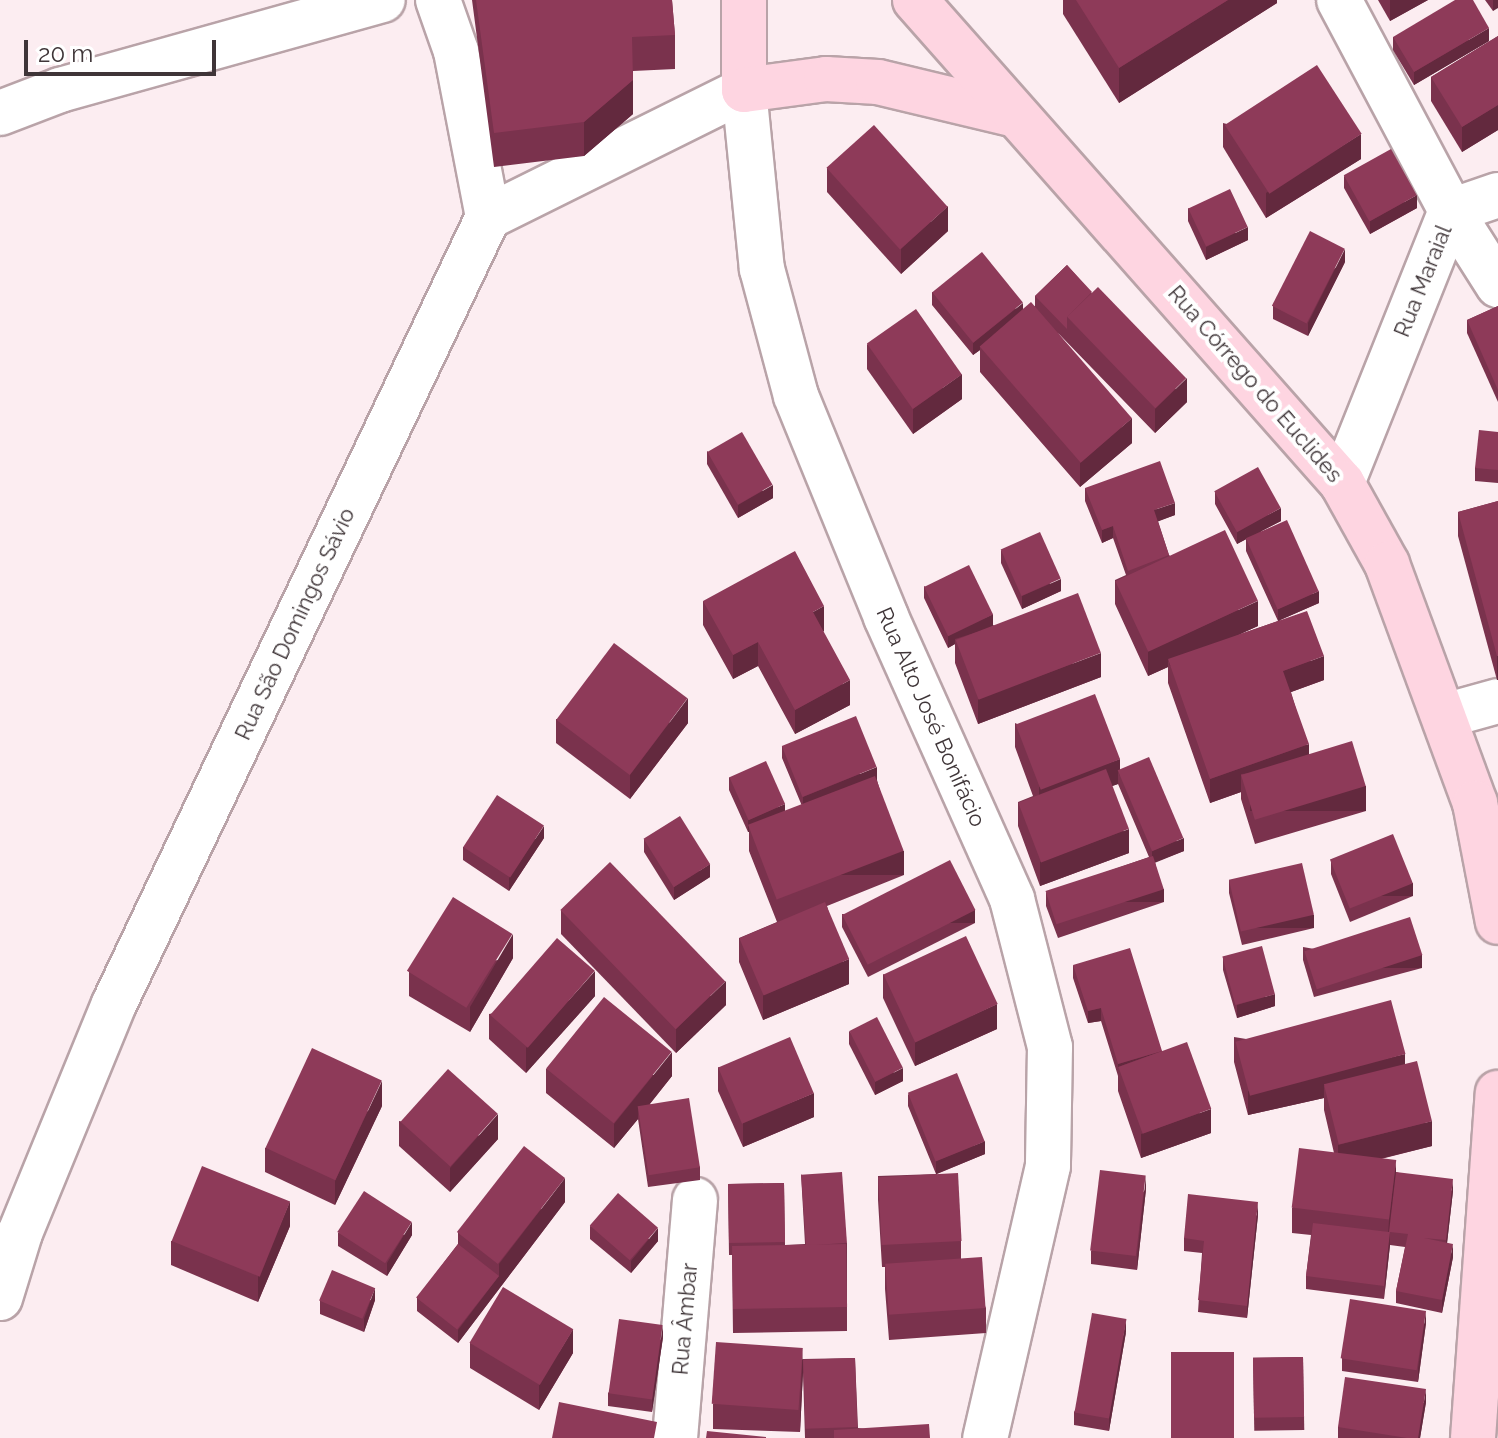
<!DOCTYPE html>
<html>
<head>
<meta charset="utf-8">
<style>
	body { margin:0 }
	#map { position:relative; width:1498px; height:1438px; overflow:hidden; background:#fcedf1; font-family:Raleway,sans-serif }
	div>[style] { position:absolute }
	.roads { filter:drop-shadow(2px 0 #b9a3a8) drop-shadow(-2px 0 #b9a3a8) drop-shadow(0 2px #b9a3a8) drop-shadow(0 -2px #b9a3a8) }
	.minor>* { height:44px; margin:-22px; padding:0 22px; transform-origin:22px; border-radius:22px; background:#fff }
	.major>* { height:44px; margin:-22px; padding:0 22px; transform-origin:22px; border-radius:22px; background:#fed5e1 }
	.wall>* { inset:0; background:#7a324d; transform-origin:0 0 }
	.shaded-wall>* { inset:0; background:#63293e; transform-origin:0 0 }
	.building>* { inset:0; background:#8e3a59; transform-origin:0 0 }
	span { translate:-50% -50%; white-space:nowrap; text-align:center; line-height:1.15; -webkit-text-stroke:8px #fff; paint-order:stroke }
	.street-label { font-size:22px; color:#3f3538 }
	.scale { position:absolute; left:24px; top:40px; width:192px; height:36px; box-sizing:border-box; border:4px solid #3f3538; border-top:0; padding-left:10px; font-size:24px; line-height:28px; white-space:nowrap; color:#3f3538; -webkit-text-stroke:6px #fff; paint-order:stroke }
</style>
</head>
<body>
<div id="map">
	<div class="roads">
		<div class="minor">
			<div style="left:438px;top:0;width:54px;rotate:70.6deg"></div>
			<div style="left:456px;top:51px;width:169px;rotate:79.1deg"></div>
			<div style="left:1339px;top:0;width:239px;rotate:62deg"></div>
			<div style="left:1451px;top:211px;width:88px;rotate:57.6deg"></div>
			<div style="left:0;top:113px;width:64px;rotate:-21deg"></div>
			<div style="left:60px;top:90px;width:335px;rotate:-15.6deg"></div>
			<div style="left:1451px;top:211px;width:50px;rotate:-18.8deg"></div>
			<div style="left:1342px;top:483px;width:293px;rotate:-68.2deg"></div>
			<div style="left:1444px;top:716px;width:56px;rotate:-15.5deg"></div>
			<div style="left:0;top:1298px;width:68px;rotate:-72.9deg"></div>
			<div style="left:20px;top:1233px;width:248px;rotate:-67.7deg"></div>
			<div style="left:114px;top:1004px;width:871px;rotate:-64.58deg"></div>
			<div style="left:488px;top:217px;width:286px;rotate:-26.4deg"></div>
			<div style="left:744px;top:90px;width:180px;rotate:84.3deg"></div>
			<div style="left:762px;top:269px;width:131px;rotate:75deg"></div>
			<div style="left:796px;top:396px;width:239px;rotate:67.8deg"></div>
			<div style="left:886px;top:617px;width:309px;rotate:65.9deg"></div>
			<div style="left:1012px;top:899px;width:153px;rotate:75.6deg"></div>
			<div style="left:1050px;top:1047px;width:119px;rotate:91deg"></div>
			<div style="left:1048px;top:1166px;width:279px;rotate:103deg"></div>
			<div style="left:675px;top:1438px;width:239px;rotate:-85.2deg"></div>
		</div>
		<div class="major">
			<div style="left:744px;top:0;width:90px;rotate:90deg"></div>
			<div style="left:744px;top:90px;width:83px;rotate:-7.6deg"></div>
			<div style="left:826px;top:79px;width:52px;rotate:3.3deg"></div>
			<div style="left:878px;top:82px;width:141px;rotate:13.5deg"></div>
			<div style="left:915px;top:0;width:645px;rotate:48.52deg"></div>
			<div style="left:1342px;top:483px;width:93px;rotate:60.9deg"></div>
			<div style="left:1387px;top:564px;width:255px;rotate:69.8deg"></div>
			<div style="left:1475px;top:803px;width:121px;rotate:79.1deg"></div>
			<div style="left:1473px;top:1438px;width:346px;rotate:-85.9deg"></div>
		</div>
	</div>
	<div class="wall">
		<div style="clip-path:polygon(472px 0,672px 0,675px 35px,675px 69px,633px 71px,633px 114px,584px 156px,494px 167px)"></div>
		<div style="clip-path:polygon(1063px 0,1277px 0,1277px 3px,1119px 103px,1063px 14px)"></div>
		<div style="clip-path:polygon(1378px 0,1428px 0,1390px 21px)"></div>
		<div style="clip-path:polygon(1485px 0,1498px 0,1493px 11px)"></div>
		<div style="clip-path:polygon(1498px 36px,1498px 130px,1462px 152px,1431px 101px,1431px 77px)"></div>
		<div style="clip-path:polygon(1393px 37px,1489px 41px,1414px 85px,1393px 50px)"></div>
		<div style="clip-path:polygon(1223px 123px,1361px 159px,1266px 218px,1223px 147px)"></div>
		<div style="clip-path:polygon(827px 168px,948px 231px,901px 274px,827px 192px)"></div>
		<div style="clip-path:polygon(1344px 176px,1417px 208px,1370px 234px,1344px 188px)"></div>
		<div style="clip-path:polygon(1188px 208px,1248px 240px,1206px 260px,1188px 221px)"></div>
		<div style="clip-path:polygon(1345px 262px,1308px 336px,1273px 319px,1273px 306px)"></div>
		<div style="clip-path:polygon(1067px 265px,1187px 402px,1155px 433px,1058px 333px,1132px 443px,1080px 487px,980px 372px,980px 350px,973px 355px,932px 305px,932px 292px,1023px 310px,1035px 306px,1035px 296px)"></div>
		<div style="clip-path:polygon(1498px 306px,1498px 402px,1467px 333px,1467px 320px)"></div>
		<div style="clip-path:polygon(867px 344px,962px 399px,913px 434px,867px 369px)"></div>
		<div style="clip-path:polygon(1498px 432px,1498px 483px,1475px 481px,1475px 468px)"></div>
		<div style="clip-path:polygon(707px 451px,773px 498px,738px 518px,707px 464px)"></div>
		<div style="clip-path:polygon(1085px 488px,1175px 515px,1158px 521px,1169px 555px,1258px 626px,1238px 635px,1278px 621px,1246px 551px,1246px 539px,1237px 544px,1215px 504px,1215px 492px,1281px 521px,1261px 531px,1319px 603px,1280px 620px,1324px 680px,1291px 692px,1309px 754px,1366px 811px,1255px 844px,1241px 799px,1241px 792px,1210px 803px,1168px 683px,1168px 667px,1148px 676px,1115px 604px,1115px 580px,1126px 575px,1113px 538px,1102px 543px,1085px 501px)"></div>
		<div style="clip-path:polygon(1498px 501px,1497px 680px,1458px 536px,1458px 512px)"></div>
		<div style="clip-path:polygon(1001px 550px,1061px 591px,1022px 609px,1001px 563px)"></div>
		<div style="clip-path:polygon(924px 586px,993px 625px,1101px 677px,978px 724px,955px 663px,955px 644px,948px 648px,924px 598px)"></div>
		<div style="clip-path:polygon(703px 601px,824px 631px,823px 631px,850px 705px,795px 734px,758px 666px,733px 679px,703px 625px)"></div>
		<div style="clip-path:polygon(556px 719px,688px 723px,630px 799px,556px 743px)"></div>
		<div style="clip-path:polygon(1015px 723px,1120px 770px,1184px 851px,1155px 862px,1164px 902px,1058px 938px,1046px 906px,1046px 893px,1149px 857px,1118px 784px,1112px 786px,1129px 853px,1040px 886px,1018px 826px,1018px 802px,1033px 796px,1015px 747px)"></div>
		<div style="clip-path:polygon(782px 746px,877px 780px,904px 875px,827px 906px,849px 984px,763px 1020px,739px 962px,739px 938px,777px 922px,749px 851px,749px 832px,748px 832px,729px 790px,729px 777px,785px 812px,802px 806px,782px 758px)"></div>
		<div style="clip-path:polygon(544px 838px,509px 891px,463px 860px,463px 847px)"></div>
		<div style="clip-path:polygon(644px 839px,710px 877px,674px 900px,644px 852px)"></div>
		<div style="clip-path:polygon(1331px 861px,1413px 896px,1350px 922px,1331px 874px)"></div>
		<div style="clip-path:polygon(1229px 880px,1314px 928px,1242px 945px,1229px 893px)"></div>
		<div style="clip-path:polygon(561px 910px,726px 1005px,676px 1053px,561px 934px)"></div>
		<div style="clip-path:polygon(842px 914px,975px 923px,868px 977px,842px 927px)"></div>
		<div style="clip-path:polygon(1303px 947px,1422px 968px,1314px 997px,1303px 960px)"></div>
		<div style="clip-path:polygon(1223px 957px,1275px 1006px,1237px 1018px,1223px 970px)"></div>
		<div style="clip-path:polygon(513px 958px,470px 1032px,409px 996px,409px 972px)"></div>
		<div style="clip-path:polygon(1073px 965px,1162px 1051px,1211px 1133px,1141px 1158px,1118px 1091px,1118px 1076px,1101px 1021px,1088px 1023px,1073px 978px)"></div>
		<div style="clip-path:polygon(883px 974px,997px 1029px,915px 1066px,883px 998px)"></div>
		<div style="clip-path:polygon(595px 996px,526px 1073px,489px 1039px,489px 1014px)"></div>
		<div style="clip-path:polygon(849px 1031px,903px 1081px,875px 1095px,849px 1044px)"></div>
		<div style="clip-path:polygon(1234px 1037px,1405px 1065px,1432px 1146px,1381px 1159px,1396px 1172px,1453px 1191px,1447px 1243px,1453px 1257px,1442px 1313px,1396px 1303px,1396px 1291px,1405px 1247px,1390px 1245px,1384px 1299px,1306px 1289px,1306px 1276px,1311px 1235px,1292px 1233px,1292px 1208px,1334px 1153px,1324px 1110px,1324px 1098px,1248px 1115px,1234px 1062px)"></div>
		<div style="clip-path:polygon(718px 1067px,814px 1117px,743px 1147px,718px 1091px)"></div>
		<div style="clip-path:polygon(546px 1069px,672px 1076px,650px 1104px,700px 1167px,700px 1180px,648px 1187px,638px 1119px,614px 1148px,546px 1093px)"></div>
		<div style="clip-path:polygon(908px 1094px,985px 1154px,937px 1174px,961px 1241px,961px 1259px,986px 1308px,986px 1333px,889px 1340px,885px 1289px,885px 1267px,882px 1267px,878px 1200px,878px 1176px,936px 1174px,908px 1106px)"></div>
		<div style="clip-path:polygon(382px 1106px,335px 1205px,265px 1172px,265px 1148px)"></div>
		<div style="clip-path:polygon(399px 1121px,498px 1139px,450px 1192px,399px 1146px)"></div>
		<div style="clip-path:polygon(801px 1174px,847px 1243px,847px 1331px,733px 1333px,732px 1255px,729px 1255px,728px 1184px,784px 1183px,785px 1245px,805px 1244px)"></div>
		<div style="clip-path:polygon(1146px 1189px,1137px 1270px,1091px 1264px,1091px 1251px)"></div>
		<div style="clip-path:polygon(565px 1202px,458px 1343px,417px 1311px,417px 1298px,458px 1244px,458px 1233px)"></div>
		<div style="clip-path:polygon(1258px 1215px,1247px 1318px,1198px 1312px,1202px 1253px,1184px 1251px,1184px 1238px)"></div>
		<div style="clip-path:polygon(290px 1226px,258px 1302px,171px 1265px,171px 1241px)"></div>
		<div style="clip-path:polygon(590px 1226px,658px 1241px,631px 1273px,590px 1239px)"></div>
		<div style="clip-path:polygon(338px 1233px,412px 1235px,387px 1276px,338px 1246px)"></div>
		<div style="clip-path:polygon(375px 1300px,364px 1332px,320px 1314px,320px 1301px)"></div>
		<div style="clip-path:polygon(1426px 1323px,1418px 1382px,1342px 1371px,1342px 1358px)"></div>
		<div style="clip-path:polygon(1126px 1332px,1109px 1431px,1074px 1425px,1074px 1412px)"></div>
		<div style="clip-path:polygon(663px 1337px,652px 1412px,608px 1406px,608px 1393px)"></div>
		<div style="clip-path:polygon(470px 1343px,573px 1353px,539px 1410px,470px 1368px)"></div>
		<div style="left:1303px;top:1357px;width:73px;height:50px;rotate:89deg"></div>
		<div style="clip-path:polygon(855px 1358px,858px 1428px,930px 1438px,805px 1438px,803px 1372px,800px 1432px,713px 1429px,713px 1404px,803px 1359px)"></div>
		<div style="clip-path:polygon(1426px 1402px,1420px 1438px,1338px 1438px,1338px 1427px)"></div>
	</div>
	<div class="shaded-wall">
		<div style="clip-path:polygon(1228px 0,1277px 0,1277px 3px,1119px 103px,1119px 68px)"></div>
		<div style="clip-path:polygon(1390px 0,1428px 0,1390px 21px)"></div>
		<div style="clip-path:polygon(1493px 0,1498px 0,1498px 8px,1493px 11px)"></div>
		<div style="clip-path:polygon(1489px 28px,1489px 41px,1414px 85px,1414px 72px)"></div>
		<div style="clip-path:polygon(633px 80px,633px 114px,584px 156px,584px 122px)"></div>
		<div style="clip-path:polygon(1498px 105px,1498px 130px,1462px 152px,1462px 127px)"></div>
		<div style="clip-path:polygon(1361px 134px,1361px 159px,1266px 218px,1266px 193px)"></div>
		<div style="clip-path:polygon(1417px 195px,1417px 208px,1370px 234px,1370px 221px)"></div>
		<div style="clip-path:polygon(948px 206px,948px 231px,901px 274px,901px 249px)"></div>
		<div style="clip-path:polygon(1248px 227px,1248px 240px,1206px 260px,1206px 247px)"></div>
		<div style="clip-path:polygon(1345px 249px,1345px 262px,1308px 336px,1308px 323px)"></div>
		<div style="clip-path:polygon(1023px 303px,1023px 316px,980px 347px,980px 350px,973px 355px,973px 343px)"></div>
		<div style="clip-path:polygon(962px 374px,962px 399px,913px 434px,913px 409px)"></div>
		<div style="clip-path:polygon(1187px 378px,1187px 402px,1155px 433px,1155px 409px)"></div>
		<div style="clip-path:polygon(1132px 418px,1132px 443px,1080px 487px,1080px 463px)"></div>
		<div style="clip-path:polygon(773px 485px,773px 498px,738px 518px,738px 505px)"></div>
		<div style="clip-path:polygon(1175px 503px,1175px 515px,1154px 523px,1154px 510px)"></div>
		<div style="clip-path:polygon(1281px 508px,1281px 521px,1237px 544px,1237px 531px)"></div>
		<div style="clip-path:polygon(1113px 526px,1113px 538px,1102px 543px,1102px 530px)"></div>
		<div style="clip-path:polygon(1061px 579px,1061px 591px,1022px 609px,1022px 596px)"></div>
		<div style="clip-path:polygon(1319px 591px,1319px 603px,1278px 621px,1278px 609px)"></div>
		<div style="clip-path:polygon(1258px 601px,1258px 626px,1170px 666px,1168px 659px,1168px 667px,1148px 676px,1148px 651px)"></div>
		<div style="clip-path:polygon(824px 606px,824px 631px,813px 636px,813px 612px)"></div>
		<div style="clip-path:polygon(993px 614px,993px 627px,955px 639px,955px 644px,948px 648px,948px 635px)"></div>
		<div style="clip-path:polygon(758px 642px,758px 666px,733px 679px,733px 655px)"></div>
		<div style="clip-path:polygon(1101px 653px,1101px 677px,978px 724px,978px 699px)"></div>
		<div style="clip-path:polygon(1324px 656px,1324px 680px,1283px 695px,1283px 671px)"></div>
		<div style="left:1497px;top:656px;width:1px;height:24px"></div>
		<div style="clip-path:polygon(850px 680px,850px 705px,795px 734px,795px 710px)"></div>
		<div style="clip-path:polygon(688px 698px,688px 723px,630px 799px,630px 775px)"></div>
		<div style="clip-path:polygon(1309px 744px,1309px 769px,1241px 774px,1241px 792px,1210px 803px,1210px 779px)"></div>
		<div style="clip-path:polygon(1120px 759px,1120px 776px,1118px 771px,1118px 784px,1039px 812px,1039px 787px)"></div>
		<div style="clip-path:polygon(877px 767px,877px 780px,803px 809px,803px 797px)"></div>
		<div style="left:1366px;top:786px;width:25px;height:116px;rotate:90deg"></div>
		<div style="clip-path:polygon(785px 804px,785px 816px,749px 827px,749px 832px,748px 832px,748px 820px)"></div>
		<div style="clip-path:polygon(544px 826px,544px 838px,509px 891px,509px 878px)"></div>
		<div style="clip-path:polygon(1129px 829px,1129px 853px,1040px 886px,1040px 862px)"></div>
		<div style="clip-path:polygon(1184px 838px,1184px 851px,1152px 864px,1152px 851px)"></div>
		<div style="left:904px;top:851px;width:24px;height:136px;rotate:90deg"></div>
		<div style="clip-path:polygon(710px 864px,710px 877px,674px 900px,674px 887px)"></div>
		<div style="left:1413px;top:883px;width:13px;height:68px;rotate:90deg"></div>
		<div style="left:1164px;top:889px;width:13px;height:112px;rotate:90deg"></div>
		<div style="left:975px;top:910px;width:13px;height:120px;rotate:90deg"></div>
		<div style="left:1314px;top:915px;width:13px;height:74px;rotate:90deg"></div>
		<div style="clip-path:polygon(513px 934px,513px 958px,470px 1032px,470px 1007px)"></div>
		<div style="left:1422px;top:955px;width:13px;height:112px;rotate:90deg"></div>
		<div style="clip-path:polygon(849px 959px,849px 984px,763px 1020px,763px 995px)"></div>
		<div style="clip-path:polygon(595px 971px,595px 996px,526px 1073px,526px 1048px)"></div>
		<div style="clip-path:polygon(726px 981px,726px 1005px,676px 1053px,676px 1029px)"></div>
		<div style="clip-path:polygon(1275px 994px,1275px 1006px,1237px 1018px,1237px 1005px)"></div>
		<div style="clip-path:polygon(997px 1004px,997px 1029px,915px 1066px,915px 1041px)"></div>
		<div style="clip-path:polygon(1101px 1008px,1101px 1021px,1088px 1023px,1088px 1011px)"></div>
		<div style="clip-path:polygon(1162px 1051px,1118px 1067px,1118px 1076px,1118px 1064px)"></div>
		<div style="clip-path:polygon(672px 1052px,672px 1076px,639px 1117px,638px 1106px,638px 1119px,614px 1148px,614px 1124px)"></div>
		<div style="clip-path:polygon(1405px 1054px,1405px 1079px,1324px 1086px,1324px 1098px,1248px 1115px,1248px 1091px)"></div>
		<div style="clip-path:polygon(903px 1068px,903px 1081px,875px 1095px,875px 1082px)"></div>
		<div style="clip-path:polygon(382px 1081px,382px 1106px,335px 1205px,335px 1181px)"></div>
		<div style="clip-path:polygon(814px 1093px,814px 1117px,743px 1147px,743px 1122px)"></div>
		<div style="clip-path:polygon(1211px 1109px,1211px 1133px,1141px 1158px,1141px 1134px)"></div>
		<div style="clip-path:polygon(498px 1114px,498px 1139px,450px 1192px,450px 1168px)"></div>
		<div style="clip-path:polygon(1432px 1121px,1432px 1146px,1338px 1169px,1338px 1145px)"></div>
		<div style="clip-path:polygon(985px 1141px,985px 1154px,936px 1174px,936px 1161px)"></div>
		<div style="clip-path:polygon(1396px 1160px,1396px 1185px,1390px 1232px,1390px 1245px,1384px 1299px,1389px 1220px)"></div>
		<div style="clip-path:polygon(1146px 1176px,1146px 1189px,1137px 1270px,1137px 1257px)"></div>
		<div style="clip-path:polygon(565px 1178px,565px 1202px,499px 1289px,499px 1264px)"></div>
		<div style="clip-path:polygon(1453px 1179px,1453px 1191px,1446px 1252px,1446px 1240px)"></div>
		<div style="clip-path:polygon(290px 1201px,290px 1226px,258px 1302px,258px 1277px)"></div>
		<div style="clip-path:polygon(1258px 1202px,1258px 1215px,1247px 1318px,1247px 1306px)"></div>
		<div style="clip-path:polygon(412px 1222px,412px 1235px,387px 1276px,387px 1263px)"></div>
		<div style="clip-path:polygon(658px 1228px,658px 1241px,631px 1273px,631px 1261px)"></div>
		<div style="clip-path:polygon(1453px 1244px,1453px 1257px,1442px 1313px,1442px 1300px)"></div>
		<div style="clip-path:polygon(499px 1276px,499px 1289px,458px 1343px,458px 1330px)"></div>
		<div style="clip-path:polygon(375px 1288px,375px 1300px,364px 1332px,364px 1319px)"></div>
		<div style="clip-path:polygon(1426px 1311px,1426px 1323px,1418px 1382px,1418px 1369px)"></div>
		<div style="clip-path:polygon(1126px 1319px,1126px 1332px,1109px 1431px,1109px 1418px)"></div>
		<div style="clip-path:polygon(663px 1325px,663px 1337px,652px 1412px,652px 1399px)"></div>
		<div style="clip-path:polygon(573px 1329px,573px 1353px,539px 1410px,539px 1385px)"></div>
		<div style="clip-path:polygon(803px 1348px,803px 1372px,800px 1432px,800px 1408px)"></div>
		<div style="clip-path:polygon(1426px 1389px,1426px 1402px,1420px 1438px,1418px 1438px)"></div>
	</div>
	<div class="building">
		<div style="clip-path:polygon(476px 0,672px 0,675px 35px,632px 37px,633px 80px,584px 122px,494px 133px)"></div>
		<div style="clip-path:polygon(1076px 0,1228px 0,1119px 68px)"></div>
		<div style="clip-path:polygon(1455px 0,1473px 0,1489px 28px,1414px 72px,1393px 37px)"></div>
		<div style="clip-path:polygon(1498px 36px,1498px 105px,1462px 127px,1431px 77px)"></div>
		<div style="left:1317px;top:65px;width:82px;height:110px;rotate:57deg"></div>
		<div style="left:874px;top:125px;width:110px;height:64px;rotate:48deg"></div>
		<div style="left:1391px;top:149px;width:53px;height:54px;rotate:61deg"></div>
		<div style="left:1230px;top:189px;width:42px;height:46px;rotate:65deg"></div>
		<div style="left:1310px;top:231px;width:39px;height:84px;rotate:27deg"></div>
		<div style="left:982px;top:252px;width:65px;height:64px;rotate:51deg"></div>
		<div style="clip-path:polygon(1067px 265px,1092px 292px,1067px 317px,1067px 329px,1035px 296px)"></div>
		<div style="left:1098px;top:287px;width:127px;height:43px;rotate:46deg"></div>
		<div style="left:1031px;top:302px;width:154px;height:68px;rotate:49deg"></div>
		<div style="clip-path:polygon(1498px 306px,1498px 390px,1467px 320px)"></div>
		<div style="left:916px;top:309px;width:80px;height:60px;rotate:55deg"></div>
		<div style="clip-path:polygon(1479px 430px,1498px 432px,1498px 470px,1475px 468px)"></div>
		<div style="left:742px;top:432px;width:61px;height:40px;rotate:60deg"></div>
		<div style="clip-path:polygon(1160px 461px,1175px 503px,1154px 510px,1169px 555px,1128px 571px,1113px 526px,1102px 530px,1085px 488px)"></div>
		<div style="left:1258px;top:467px;width:47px;height:50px;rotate:61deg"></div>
		<div style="clip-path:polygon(1498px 501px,1498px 656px,1497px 656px,1458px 512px)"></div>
		<div style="left:1287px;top:520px;width:78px;height:45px;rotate:66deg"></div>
		<div style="left:1225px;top:530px;width:78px;height:121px;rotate:65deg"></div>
		<div style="left:1040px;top:532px;width:51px;height:43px;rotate:66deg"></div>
		<div style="clip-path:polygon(795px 551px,824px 606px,813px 612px,850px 680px,795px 710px,758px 642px,733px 655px,703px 601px)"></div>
		<div style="left:969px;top:565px;width:55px;height:50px;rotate:64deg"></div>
		<div style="left:1078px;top:593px;width:64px;height:131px;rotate:69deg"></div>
		<div style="clip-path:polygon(1307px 611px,1324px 656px,1283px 671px,1309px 744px,1210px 779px,1168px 659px)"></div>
		<div style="left:614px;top:643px;width:92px;height:96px;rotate:37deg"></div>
		<div style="left:1095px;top:694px;width:70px;height:85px;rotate:69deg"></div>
		<div style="left:856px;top:716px;width:55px;height:80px;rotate:68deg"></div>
		<div style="left:1352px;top:741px;width:47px;height:116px;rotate:73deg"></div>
		<div style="left:1149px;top:757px;width:88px;height:34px;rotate:67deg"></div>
		<div style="left:766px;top:761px;width:47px;height:40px;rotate:66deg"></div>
		<div style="left:1106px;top:769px;width:64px;height:94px;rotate:69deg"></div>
		<div style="left:875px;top:776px;width:80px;height:136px;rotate:69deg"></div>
		<div style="left:497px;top:795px;width:56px;height:62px;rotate:33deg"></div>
		<div style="left:680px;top:816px;width:57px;height:43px;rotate:58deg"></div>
		<div style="left:1393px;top:834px;width:53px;height:68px;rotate:68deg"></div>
		<div style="left:1153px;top:856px;width:35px;height:113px;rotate:72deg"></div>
		<div style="left:950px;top:860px;width:56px;height:121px;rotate:63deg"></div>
		<div style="left:610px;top:862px;width:166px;height:69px;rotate:46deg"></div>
		<div style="left:1302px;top:863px;width:53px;height:75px;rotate:77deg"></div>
		<div style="left:453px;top:897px;width:70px;height:87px;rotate:32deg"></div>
		<div style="left:825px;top:902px;width:62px;height:93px;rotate:67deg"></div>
		<div style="left:1410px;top:917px;width:40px;height:111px;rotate:72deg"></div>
		<div style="left:966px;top:936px;width:75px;height:91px;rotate:65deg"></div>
		<div style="left:557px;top:938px;width:50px;height:102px;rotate:41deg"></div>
		<div style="left:1262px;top:946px;width:50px;height:41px;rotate:75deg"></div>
		<div style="clip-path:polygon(1130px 948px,1162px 1051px,1118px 1064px,1101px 1008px,1088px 1011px,1073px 965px)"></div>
		<div style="left:604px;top:997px;width:87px;height:92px;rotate:39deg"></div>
		<div style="left:1391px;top:1000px;width:56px;height:161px;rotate:75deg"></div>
		<div style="left:877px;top:1017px;width:57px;height:31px;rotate:63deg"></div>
		<div style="left:790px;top:1037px;width:61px;height:78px;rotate:67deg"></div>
		<div style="left:1187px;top:1042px;width:71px;height:73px;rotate:70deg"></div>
		<div style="left:312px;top:1048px;width:77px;height:110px;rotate:25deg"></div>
		<div style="left:1417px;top:1061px;width:62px;height:96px;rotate:76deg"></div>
		<div style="left:448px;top:1069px;width:67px;height:71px;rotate:42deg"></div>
		<div style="left:957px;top:1073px;width:74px;height:53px;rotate:68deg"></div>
		<div style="left:689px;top:1098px;width:70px;height:52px;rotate:81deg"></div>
		<div style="left:524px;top:1146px;width:52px;height:109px;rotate:38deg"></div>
		<div style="left:1299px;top:1148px;width:98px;height:60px;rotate:7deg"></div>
		<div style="left:202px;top:1166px;width:95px;height:81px;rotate:22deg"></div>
		<div style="left:1100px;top:1170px;width:46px;height:81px;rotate:7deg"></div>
		<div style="left:842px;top:1172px;width:71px;height:41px;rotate:86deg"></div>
		<div style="clip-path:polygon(1396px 1172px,1453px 1179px,1446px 1240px,1424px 1238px,1453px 1244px,1442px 1300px,1396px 1291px,1408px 1234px,1390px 1232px,1384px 1286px,1306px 1276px,1313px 1223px,1389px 1232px)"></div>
		<div style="left:958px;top:1173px;width:68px;height:80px;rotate:87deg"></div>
		<div style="left:784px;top:1183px;width:59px;height:56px;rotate:89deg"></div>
		<div style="left:364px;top:1191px;width:57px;height:49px;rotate:33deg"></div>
		<div style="left:618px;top:1193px;width:53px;height:43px;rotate:41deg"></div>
		<div style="clip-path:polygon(1188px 1194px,1258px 1202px,1247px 1306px,1198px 1300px,1204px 1241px,1184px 1238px)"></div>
		<div style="left:458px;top:1244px;width:52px;height:68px;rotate:38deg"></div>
		<div style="left:846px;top:1244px;width:63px;height:114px;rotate:89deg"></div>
		<div style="left:982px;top:1257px;width:51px;height:97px;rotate:86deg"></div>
		<div style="left:332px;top:1270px;width:47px;height:33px;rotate:23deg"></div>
		<div style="left:503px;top:1287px;width:82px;height:65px;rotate:31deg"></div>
		<div style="left:1350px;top:1299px;width:77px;height:60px;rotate:9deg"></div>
		<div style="left:1092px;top:1313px;width:35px;height:101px;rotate:10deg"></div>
		<div style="left:619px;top:1319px;width:44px;height:75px;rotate:8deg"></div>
		<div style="left:716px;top:1342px;width:87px;height:62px;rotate:4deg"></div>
		<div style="left:1171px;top:1352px;width:63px;height:86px"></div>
		<div style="left:1303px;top:1357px;width:60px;height:50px;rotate:89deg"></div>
		<div style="left:855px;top:1358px;width:69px;height:52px;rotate:88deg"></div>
		<div style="clip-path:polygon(1345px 1377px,1426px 1389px,1418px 1438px,1407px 1438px,1338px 1427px)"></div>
		<div style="clip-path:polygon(559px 1402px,657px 1422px,654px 1438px,552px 1438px)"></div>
		<div style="clip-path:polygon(929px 1424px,930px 1438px,834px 1438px,834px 1430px)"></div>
		<div style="clip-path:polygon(707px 1431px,766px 1437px,766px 1438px,706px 1438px)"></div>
	</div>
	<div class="street-label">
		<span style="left:1423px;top:281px;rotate:-68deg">Rua Maraial</span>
		<span style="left:1255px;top:384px;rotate:49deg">Rua Córrego do Euclides</span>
		<span style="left:295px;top:624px;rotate:-65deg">Rua São Domingos Sávio</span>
		<span style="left:931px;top:717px;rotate:66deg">Rua Alto José Bonifácio</span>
		<span style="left:685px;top:1319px;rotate:-85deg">Rua Âmbar</span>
	</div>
	<div class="scale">20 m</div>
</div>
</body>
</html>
